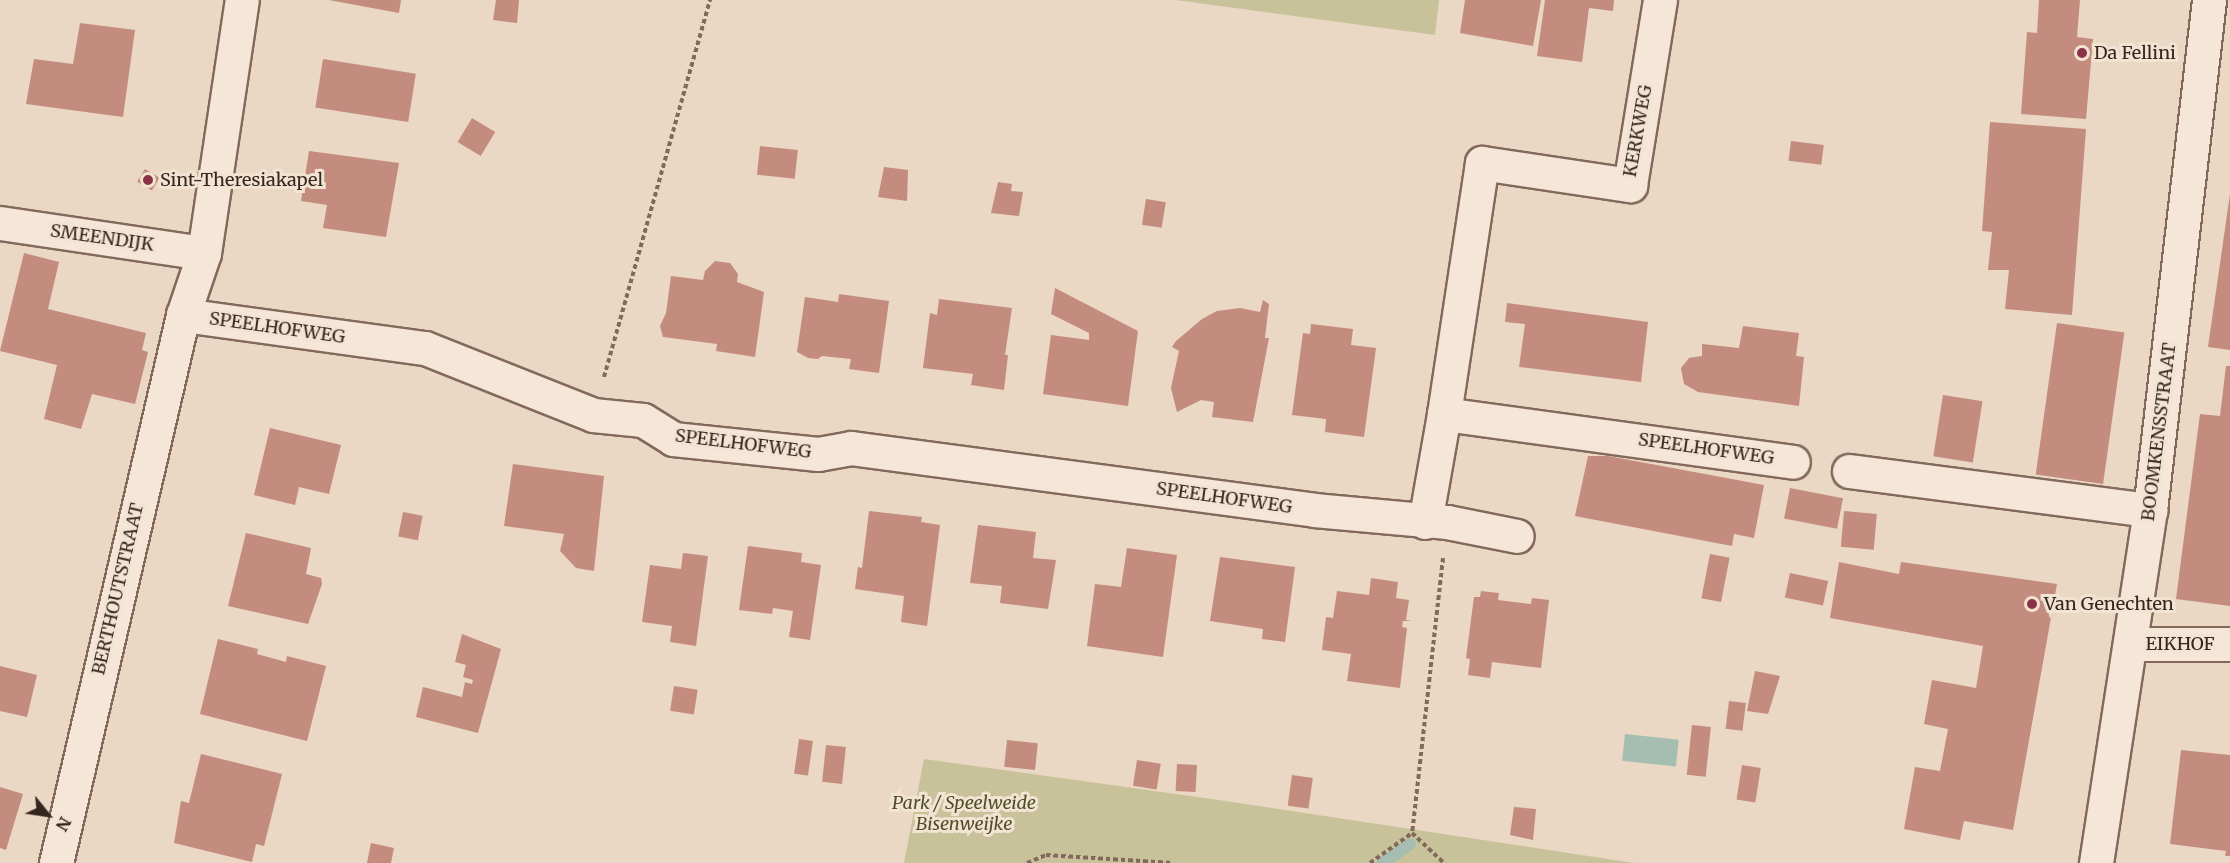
<!DOCTYPE html>
<html>
<head>
<meta charset="utf-8">
<style>
	body { margin:0 }
	#map { position:relative; width:2230px; height:863px; overflow:hidden; background:#ead7c4; font-family:Merriweather,serif }
	div>[style] { position:absolute }
	.green>* { inset:0; background:#c7c299 }
	.water>* { inset:0; background:#a6bdb1; transform-origin:0 0 }
	.stream>* { height:12px; margin:-6px; padding:0 6px; transform-origin:6px; border-radius:6px; background:#a6bdb1 }
	.building>* { inset:0; background:#c48c7e; transform-origin:0 0 }
	.path>* { height:4px; margin-top:-2px; transform-origin:0; background:repeating-linear-gradient(90deg,#83695c 0 4.5px,transparent 0 7.5px) }
	.roads { filter:drop-shadow(2px 0 #83695c) drop-shadow(-2px 0 #83695c) drop-shadow(0 2px #83695c) drop-shadow(0 -2px #83695c) }
	.minor>* { height:33px; margin:-16.5px; padding:0 16.5px; transform-origin:16.5px; border-radius:16.5px; background:#f5e6d7 }
	.tertiary>* { height:33px; margin:-16.5px; padding:0 16.5px; transform-origin:16.5px; border-radius:16.5px; background:#f5e6d7 }
	.dots>* { width:16px; height:16px; translate:-50% -50%; box-sizing:border-box; border:3px solid #f2e3d3; border-radius:50% }
	span { translate:-50% -50%; white-space:nowrap; text-align:center; line-height:1.15; -webkit-text-stroke:6px #f2e3d3; paint-order:stroke }
	.poi-label { font-size:18px; color:#34251f }
	.left { translate:0 -50%; text-align:left }
	.street-label { font-size:18px; color:#34251f }
	.park-label { font-size:18px; color:#4d4f28; font-style:italic }
	.north { position:absolute; left:18px; top:785px; width:60px; height:60px; -webkit-text-stroke:4px #f2e3d3; paint-order:stroke; rotate:120deg; font-size:16px; font-weight:700; line-height:24px; text-align:center; color:#34251f }
	.north::after { content:''; display:block; margin:auto; width:21px; height:27px; background:#34251f; clip-path:polygon(50% 0,100% 100%,50% 72%,0 100%) }
</style>
</head>
<body>
<div id="map">
	<div class="green">
		<div style="clip-path:polygon(1176px 0,1439px 0,1435px 35px)"></div>
		<div style="clip-path:polygon(924px 759px,1219px 800px,1634px 863px,904px 863px)"></div>
	</div>
	<div class="water">
		<div style="left:1625px;top:734px;width:54px;height:27px;rotate:6deg"></div>
	</div>
	<div class="stream">
		<div style="left:1383px;top:863px;width:33px;rotate:-35deg"></div>
	</div>
	<div class="building">
		<div style="clip-path:polygon(329px 0,401px 0,399px 13px)"></div>
		<div style="clip-path:polygon(496px 0,519px 0,517px 23px,493px 20px)"></div>
		<div style="clip-path:polygon(1465px 0,1541px 0,1533px 46px,1460px 33px)"></div>
		<div style="clip-path:polygon(1545px 0,1614px 0,1613px 11px,1589px 8px,1582px 62px,1537px 56px)"></div>
		<div style="clip-path:polygon(2039px 0,2080px 0,2077px 37px,2093px 39px,2086px 119px,2021px 114px,2027px 32px,2037px 33px)"></div>
		<div style="clip-path:polygon(80px 23px,135px 30px,123px 117px,26px 104px,34px 59px,73px 64px)"></div>
		<div style="left:323px;top:59px;width:94px;height:49px;rotate:9deg"></div>
		<div style="left:472px;top:118px;width:27px;height:28px;rotate:31deg"></div>
		<div style="clip-path:polygon(1990px 122px,2086px 129px,2072px 315px,2005px 309px,2009px 270px,1988px 270px,1992px 232px,1982px 231px)"></div>
		<div style="left:1791px;top:141px;width:33px;height:20px;rotate:7deg"></div>
		<div style="left:760px;top:146px;width:38px;height:29px;rotate:6deg"></div>
		<div style="clip-path:polygon(309px 151px,399px 163px,386px 237px,323px 228px,327px 205px,301px 201px)"></div>
		<div style="clip-path:polygon(884px 167px,908px 170px,907px 201px,878px 197px)"></div>
		<div style="left:145px;top:169px;width:17px;height:15px;rotate:31deg"></div>
		<div style="clip-path:polygon(998px 182px,1012px 184px,1011px 191px,1023px 192px,1019px 216px,991px 213px)"></div>
		<div style="clip-path:polygon(2230px 194px,2230px 350px,2208px 347px)"></div>
		<div style="left:1146px;top:199px;width:20px;height:26px;rotate:9deg"></div>
		<div style="clip-path:polygon(24px 253px,59px 262px,48px 309px,146px 333px,142px 350px,148px 352px,135px 404px,92px 394px,81px 429px,44px 419px,57px 365px,0 351px)"></div>
		<div style="clip-path:polygon(715px 261px,730px 263px,738px 274px,737px 282px,764px 292px,755px 357px,716px 351px,717px 344px,663px 337px,660px 326px,666px 313px,671px 276px,703px 280px,705px 271px)"></div>
		<div style="clip-path:polygon(1055px 288px,1138px 331px,1128px 406px,1043px 394px,1051px 335px,1089px 340px,1089px 333px,1051px 314px)"></div>
		<div style="clip-path:polygon(839px 294px,889px 301px,879px 373px,849px 369px,851px 359px,822px 356px,818px 359px,808px 358px,797px 352px,805px 297px,838px 302px)"></div>
		<div style="clip-path:polygon(939px 299px,1012px 308px,1005px 355px,1008px 355px,1004px 390px,971px 385px,973px 374px,923px 368px,930px 313px,937px 315px)"></div>
		<div style="clip-path:polygon(1263px 300px,1269px 304px,1265px 338px,1269px 338px,1253px 422px,1212px 417px,1214px 402px,1201px 400px,1177px 412px,1171px 388px,1179px 351px,1172px 347px,1176px 341px,1202px 319px,1217px 311px,1240px 308px,1260px 312px)"></div>
		<div style="clip-path:polygon(1507px 303px,1648px 322px,1641px 382px,1519px 367px,1525px 324px,1505px 322px)"></div>
		<div style="left:2057px;top:323px;width:68px;height:153px;rotate:8deg"></div>
		<div style="clip-path:polygon(1311px 324px,1353px 329px,1351px 345px,1376px 348px,1364px 437px,1325px 432px,1326px 419px,1292px 415px,1303px 333px,1310px 334px)"></div>
		<div style="clip-path:polygon(1743px 326px,1799px 333px,1796px 356px,1804px 357px,1799px 406px,1698px 392px,1684px 384px,1681px 368px,1689px 358px,1702px 356px,1702px 344px,1739px 348px)"></div>
		<div style="clip-path:polygon(2226px 366px,2230px 366px,2230px 606px,2176px 599px,2200px 414px,2220px 416px)"></div>
		<div style="left:1943px;top:395px;width:40px;height:62px;rotate:9deg"></div>
		<div style="clip-path:polygon(270px 428px,341px 445px,329px 494px,299px 487px,295px 505px,254px 495px)"></div>
		<div style="clip-path:polygon(1588px 456px,1608px 456px,1764px 485px,1754px 538px,1734px 534px,1732px 546px,1575px 516px)"></div>
		<div style="clip-path:polygon(513px 464px,604px 476px,594px 571px,576px 568px,560px 551px,564px 534px,504px 526px)"></div>
		<div style="left:1790px;top:488px;width:54px;height:31px;rotate:11deg"></div>
		<div style="clip-path:polygon(869px 511px,922px 517px,921px 522px,940px 525px,927px 626px,901px 622px,904px 596px,855px 589px,858px 567px,862px 568px)"></div>
		<div style="left:1844px;top:511px;width:33px;height:36px;rotate:5deg"></div>
		<div style="left:403px;top:512px;width:20px;height:25px;rotate:11deg"></div>
		<div style="clip-path:polygon(978px 525px,1036px 532px,1033px 558px,1056px 560px,1048px 609px,1000px 603px,1002px 586px,970px 583px)"></div>
		<div style="clip-path:polygon(246px 533px,311px 548px,306px 574px,321px 578px,322px 584px,308px 624px,228px 606px)"></div>
		<div style="clip-path:polygon(748px 546px,802px 553px,801px 562px,821px 565px,810px 640px,789px 637px,793px 611px,773px 608px,772px 614px,739px 610px)"></div>
		<div style="clip-path:polygon(1127px 548px,1177px 555px,1163px 657px,1087px 646px,1095px 584px,1121px 587px)"></div>
		<div style="clip-path:polygon(683px 553px,708px 556px,696px 646px,670px 642px,672px 626px,642px 622px,650px 565px,681px 569px)"></div>
		<div style="left:1710px;top:554px;width:20px;height:45px;rotate:11deg"></div>
		<div style="clip-path:polygon(1220px 557px,1295px 567px,1285px 642px,1262px 639px,1263px 629px,1210px 621px)"></div>
		<div style="clip-path:polygon(1839px 562px,1899px 574px,1901px 562px,2057px 584px,2013px 830px,1964px 821px,1960px 840px,1904px 829px,1915px 767px,1940px 771px,1948px 729px,1924px 724px,1932px 680px,1976px 688px,1983px 646px,1830px 618px)"></div>
		<div style="left:1790px;top:573px;width:39px;height:25px;rotate:12deg"></div>
		<div style="clip-path:polygon(1371px 578px,1398px 582px,1396px 598px,1409px 600px,1406px 620px,1412px 621px,1403px 621px,1402px 627px,1407px 628px,1400px 688px,1347px 681px,1351px 654px,1322px 650px,1326px 617px,1333px 618px,1337px 591px,1369px 595px)"></div>
		<div style="clip-path:polygon(1481px 591px,1499px 593px,1498px 600px,1531px 604px,1532px 598px,1549px 600px,1541px 668px,1492px 662px,1490px 678px,1468px 675px,1470px 659px,1466px 658px,1474px 597px,1480px 597px)"></div>
		<div style="clip-path:polygon(462px 634px,501px 649px,478px 733px,416px 717px,423px 687px,462px 697px,465px 682px,472px 684px,473px 680px,463px 677px,466px 665px,455px 662px)"></div>
		<div style="clip-path:polygon(218px 639px,258px 649px,257px 654px,286px 662px,287px 656px,326px 666px,307px 741px,200px 714px)"></div>
		<div style="clip-path:polygon(0 666px,37px 675px,27px 717px,0 711px)"></div>
		<div style="clip-path:polygon(1755px 671px,1780px 676px,1768px 714px,1747px 711px)"></div>
		<div style="left:674px;top:686px;width:24px;height:25px;rotate:9deg"></div>
		<div style="left:1729px;top:701px;width:17px;height:28px;rotate:7deg"></div>
		<div style="left:1692px;top:725px;width:19px;height:50px;rotate:6deg"></div>
		<div style="left:799px;top:739px;width:14px;height:35px;rotate:8deg"></div>
		<div style="left:1007px;top:740px;width:31px;height:27px;rotate:6deg"></div>
		<div style="left:826px;top:745px;width:20px;height:37px;rotate:6deg"></div>
		<div style="clip-path:polygon(2181px 750px,2230px 755px,2230px 856px,2225px 856px,2226px 851px,2170px 844px)"></div>
		<div style="clip-path:polygon(201px 754px,282px 774px,264px 846px,256px 844px,252px 862px,174px 843px,181px 801px,189px 803px)"></div>
		<div style="left:1137px;top:760px;width:24px;height:26px;rotate:9deg"></div>
		<div style="left:1177px;top:764px;width:20px;height:27px;rotate:3deg"></div>
		<div style="left:1742px;top:765px;width:19px;height:35px;rotate:9deg"></div>
		<div style="left:1292px;top:775px;width:21px;height:31px;rotate:8deg"></div>
		<div style="clip-path:polygon(0 787px,23px 794px,6px 850px,0 848px)"></div>
		<div style="clip-path:polygon(1514px 807px,1536px 809px,1533px 840px,1510px 835px)"></div>
		<div style="clip-path:polygon(371px 843px,394px 848px,391px 863px,367px 863px)"></div>
	</div>
	<div class="path">
		<div style="left:604px;top:377px;width:392px;rotate:-74.3deg"></div>
		<div style="left:1443px;top:558px;width:277px;rotate:96.4deg"></div>
		<div style="left:1412px;top:833px;width:44px;rotate:43.2deg"></div>
		<div style="left:1027px;top:863px;width:21px;rotate:-23deg"></div>
		<div style="left:1046px;top:855px;width:127px;rotate:3.6deg"></div>
		<div style="left:1370px;top:863px;width:52px;rotate:-35.5deg"></div>
	</div>
	<div class="roads">
		<div class="minor">
			<div style="left:0;top:223px;width:206px;rotate:8.4deg"></div>
			<div style="left:183px;top:315px;width:244px;rotate:7.8deg"></div>
			<div style="left:425px;top:348px;width:181px;rotate:21.7deg"></div>
			<div style="left:593px;top:415px;width:50px;rotate:5.7deg"></div>
			<div style="left:643px;top:420px;width:36px;rotate:32deg"></div>
			<div style="left:673px;top:439px;width:146px;rotate:5.9deg"></div>
			<div style="left:818px;top:454px;width:34px;rotate:-10deg"></div>
			<div style="left:851px;top:448px;width:467px;rotate:7.6deg"></div>
			<div style="left:1314px;top:510px;width:134px;rotate:5.2deg"></div>
			<div style="left:1447px;top:522px;width:71px;rotate:11.3deg"></div>
			<div style="left:1444px;top:414px;width:254px;rotate:-81.4deg"></div>
			<div style="left:1482px;top:163px;width:150px;rotate:8.5deg"></div>
			<div style="left:1630px;top:185px;width:187px;rotate:-80.8deg"></div>
			<div style="left:1849px;top:471px;width:304px;rotate:7.4deg"></div>
			<div style="left:1425px;top:522px;width:110px;rotate:-80deg"></div>
			<div style="left:1444px;top:414px;width:352px;rotate:7.8deg"></div>
			<div style="left:2130px;top:644px;width:100px"></div>
		</div>
		<div class="tertiary">
			<div style="left:56px;top:863px;width:563px;rotate:-76.95deg"></div>
			<div style="left:183px;top:315px;width:65px;rotate:-71.3deg"></div>
			<div style="left:204px;top:253px;width:256px;rotate:-81.5deg"></div>
			<div style="left:2096px;top:863px;width:357px;rotate:-81.3deg"></div>
			<div style="left:2150px;top:510px;width:513px;rotate:-83.4deg"></div>
		</div>
	</div>
	<div class="dots">
		<div style="left:2082px;top:53px;background:#8c3246"></div>
		<div style="left:148px;top:180px;background:#8c3246"></div>
		<div style="left:2032px;top:604px;background:#8c3246"></div>
	</div>
	<div class="poi-label">
		<span class="left" style="left:2094px;top:53px">Da Fellini</span>
		<span class="left" style="left:160px;top:180px">Sint-Theresiakapel</span>
		<span class="left" style="left:2044px;top:604px">Van Genechten</span>
	</div>
	<div class="street-label">
		<span style="left:1638px;top:131px;rotate:-80deg">KERKWEG</span>
		<span style="left:102px;top:238px;rotate:8deg">SMEENDIJK</span>
		<span style="left:277px;top:328px;rotate:8deg">SPEELHOFWEG</span>
		<span style="left:2159px;top:432px;rotate:-83deg">BOOMKENSSTRAAT</span>
		<span style="left:743px;top:444px;rotate:7deg">SPEELHOFWEG</span>
		<span style="left:1706px;top:449px;rotate:8deg">SPEELHOFWEG</span>
		<span style="left:1224px;top:498px;rotate:8deg">SPEELHOFWEG</span>
		<span style="left:118px;top:589px;rotate:-77deg">BERTHOUTSTRAAT</span>
		<span style="left:2180px;top:644px">EIKHOF</span>
	</div>
	<div class="park-label">
		<span style="left:964px;top:814px">Park / Speelweide<br>Bisenweijke</span>
	</div>
	<div class="north">N</div>
</div>
</body>
</html>
